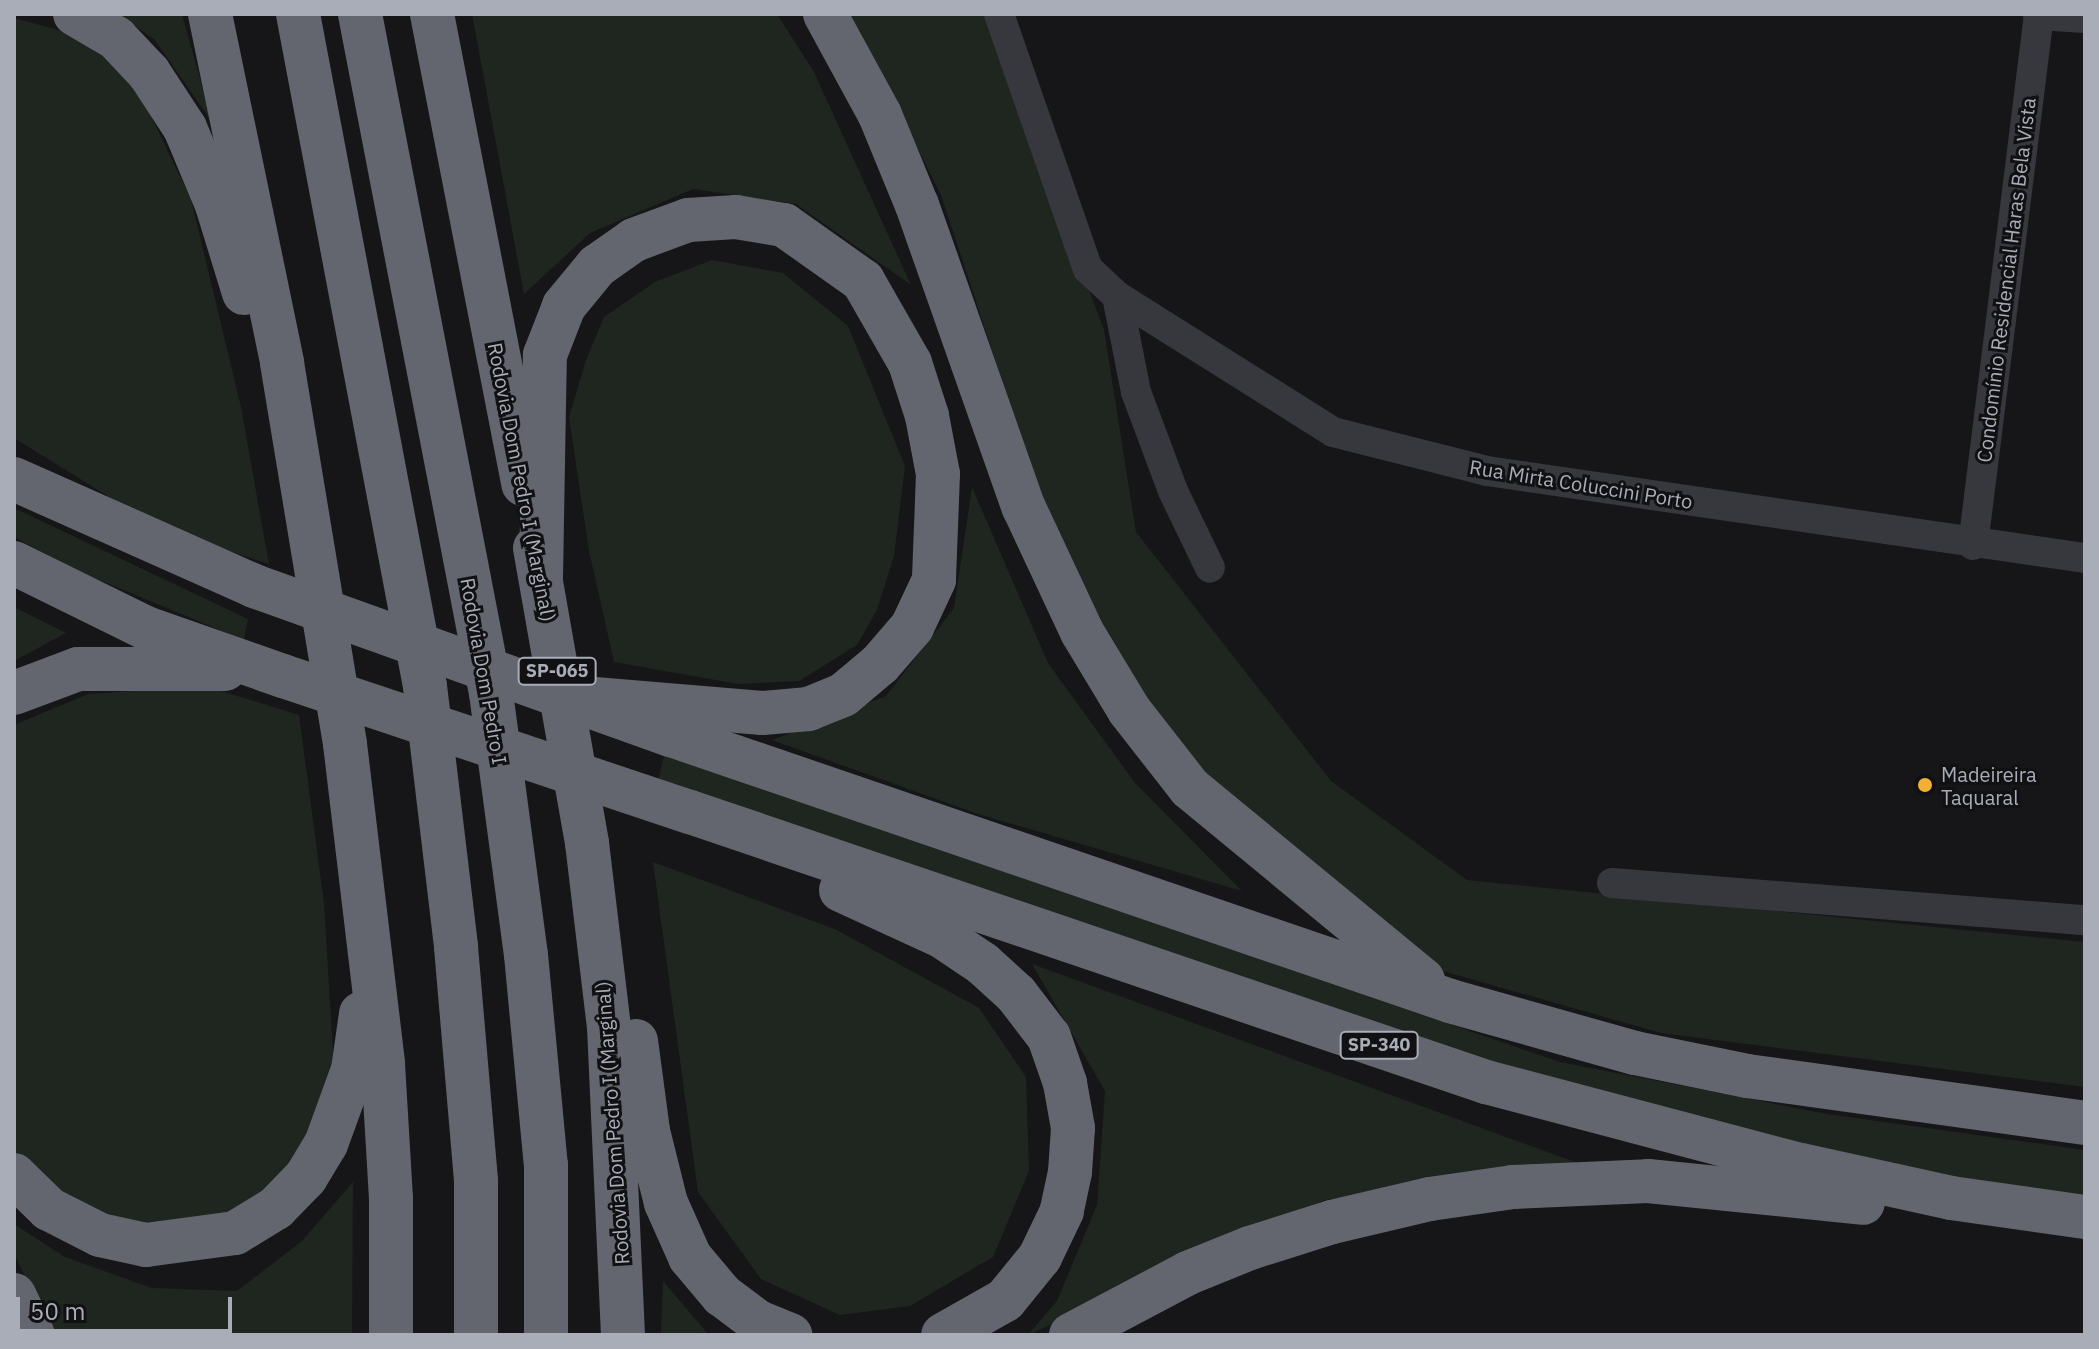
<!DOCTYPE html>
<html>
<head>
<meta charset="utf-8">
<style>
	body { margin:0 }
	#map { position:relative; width:2099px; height:1349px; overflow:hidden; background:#161618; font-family:"IBM Plex Sans",sans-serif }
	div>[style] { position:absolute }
	.green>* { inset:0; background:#1e261f }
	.street>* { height:30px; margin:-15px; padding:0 15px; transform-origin:15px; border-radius:15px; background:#37383d }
	.highway>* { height:44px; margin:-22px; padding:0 22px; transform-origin:22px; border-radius:22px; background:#63666e }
	.highway-bridge>* { height:44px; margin:-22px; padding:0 22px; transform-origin:22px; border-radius:22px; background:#63666e }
	.dots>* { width:22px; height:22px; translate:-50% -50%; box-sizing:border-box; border:4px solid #111113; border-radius:50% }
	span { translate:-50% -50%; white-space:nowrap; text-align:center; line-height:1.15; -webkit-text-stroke:6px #111113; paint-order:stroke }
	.shield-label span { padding:2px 6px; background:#111113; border:2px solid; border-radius:6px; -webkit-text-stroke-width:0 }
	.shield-label { font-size:18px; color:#a8adb8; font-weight:700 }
	.street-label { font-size:20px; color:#a8adb8 }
	.poi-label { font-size:20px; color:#a8adb8 }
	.left { translate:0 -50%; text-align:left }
	.frame { position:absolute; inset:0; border:16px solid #a8adb8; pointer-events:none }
	.scale { position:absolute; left:16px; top:1297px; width:216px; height:36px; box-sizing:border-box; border:4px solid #a8adb8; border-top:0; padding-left:10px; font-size:24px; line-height:28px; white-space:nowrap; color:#a8adb8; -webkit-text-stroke:6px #111113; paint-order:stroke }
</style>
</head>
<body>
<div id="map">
	<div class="green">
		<div style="clip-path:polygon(117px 14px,182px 14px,212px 122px,154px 39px)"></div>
		<div style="clip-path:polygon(472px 14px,777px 14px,814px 72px,911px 285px,796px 204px,693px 189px,590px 233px,524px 294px)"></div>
		<div style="clip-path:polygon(850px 14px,986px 14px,1104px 330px,1136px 532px,1331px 781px,1467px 880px,2085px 942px,2085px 1087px,1661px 1033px,1439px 970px,1288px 860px,1141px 714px,1057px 548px,941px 195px)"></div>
		<div style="clip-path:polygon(14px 18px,77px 35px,132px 77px,191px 199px,241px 407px,269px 564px,161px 529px,14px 438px)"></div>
		<div style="clip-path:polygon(712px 260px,783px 273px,848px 326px,905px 466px,894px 556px,877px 610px,857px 645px,799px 681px,738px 684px,614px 662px,589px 551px,569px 417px,586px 360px,604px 317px,655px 282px)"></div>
		<div style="clip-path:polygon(972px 487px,1048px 663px,1135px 783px,1242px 891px,978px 814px,772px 740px,886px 696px,954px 608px)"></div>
		<div style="clip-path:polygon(14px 508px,248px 619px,244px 640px,78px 571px,14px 537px)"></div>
		<div style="clip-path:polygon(14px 607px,66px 633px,14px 661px)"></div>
		<div style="clip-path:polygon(205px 686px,299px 715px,324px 903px,335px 1086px,296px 1168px,248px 1214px,155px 1235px,75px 1212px,14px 1152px,14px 725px,88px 694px)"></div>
		<div style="clip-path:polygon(666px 748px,979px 863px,1560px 1062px,1827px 1114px,2085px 1150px,2085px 1199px,1984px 1185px,1596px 1098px,658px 782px)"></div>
		<div style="clip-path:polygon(653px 862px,835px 929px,979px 1008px,1026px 1077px,1029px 1171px,993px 1257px,910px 1306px,840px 1315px,761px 1279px,698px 1192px)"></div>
		<div style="clip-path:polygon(1032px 964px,1583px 1165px,1325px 1200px,1028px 1335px,1057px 1301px,1097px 1205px,1105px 1091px)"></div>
		<div style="clip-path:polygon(353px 1182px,352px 1335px,54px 1335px,14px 1254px,14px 1224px,65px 1257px,152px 1288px,237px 1291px,302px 1241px)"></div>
		<div style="clip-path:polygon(663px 1281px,709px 1335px,661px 1335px)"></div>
	</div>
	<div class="street">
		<div style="left:999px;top:14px;width:270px;rotate:70.8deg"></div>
		<div style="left:1088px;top:269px;width:40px;rotate:43deg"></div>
		<div style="left:1117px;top:296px;width:255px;rotate:32.2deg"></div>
		<div style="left:1333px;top:432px;width:159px;rotate:14.2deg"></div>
		<div style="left:1487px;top:471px;width:604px;rotate:8.28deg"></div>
		<div style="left:2038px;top:15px;width:47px;rotate:3.7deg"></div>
		<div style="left:1117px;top:296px;width:98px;rotate:78.8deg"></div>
		<div style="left:1136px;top:392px;width:106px;rotate:69.5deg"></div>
		<div style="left:1173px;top:491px;width:85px;rotate:64.3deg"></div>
		<div style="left:1973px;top:545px;width:535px;rotate:-82.91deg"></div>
		<div style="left:1612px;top:883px;width:474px;rotate:4.5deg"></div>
	</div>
	<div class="highway">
		<div style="left:75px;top:14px;width:48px;rotate:30.3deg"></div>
		<div style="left:116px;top:38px;width:48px;rotate:46.7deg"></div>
		<div style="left:149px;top:73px;width:66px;rotate:56.8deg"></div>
		<div style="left:185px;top:128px;width:83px;rotate:67.4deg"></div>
		<div style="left:217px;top:205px;width:92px;rotate:72.9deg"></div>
		<div style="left:210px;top:14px;width:356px;rotate:78.3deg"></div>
		<div style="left:282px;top:363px;width:386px;rotate:80.6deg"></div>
		<div style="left:345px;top:744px;width:322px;rotate:83.2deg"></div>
		<div style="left:383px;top:1064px;width:134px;rotate:86.6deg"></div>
		<div style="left:391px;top:1198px;width:137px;rotate:90deg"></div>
		<div style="left:298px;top:14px;width:684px;rotate:79.3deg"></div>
		<div style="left:425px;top:686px;width:263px;rotate:83.2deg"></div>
		<div style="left:456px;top:947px;width:235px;rotate:85.1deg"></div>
		<div style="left:476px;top:1181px;width:154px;rotate:90deg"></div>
		<div style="left:360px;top:14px;width:692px;rotate:79.08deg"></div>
		<div style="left:491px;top:693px;width:264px;rotate:82.4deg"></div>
		<div style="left:526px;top:955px;width:211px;rotate:84.6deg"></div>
		<div style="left:546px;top:1165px;width:170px;rotate:90deg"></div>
		<div style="left:432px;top:14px;width:479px;rotate:79deg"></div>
		<div style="left:825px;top:14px;width:115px;rotate:61.4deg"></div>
		<div style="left:880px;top:115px;width:97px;rotate:67.7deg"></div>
		<div style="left:917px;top:205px;width:321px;rotate:70.6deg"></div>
		<div style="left:1024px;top:508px;width:137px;rotate:64.9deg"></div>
		<div style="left:1082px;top:632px;width:91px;rotate:58.9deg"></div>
		<div style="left:1129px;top:710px;width:99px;rotate:52deg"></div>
		<div style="left:1190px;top:788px;width:302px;rotate:39.5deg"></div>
		<div style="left:14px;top:479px;width:263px;rotate:24deg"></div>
		<div style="left:535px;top:548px;width:300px;rotate:80deg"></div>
		<div style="left:587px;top:843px;width:185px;rotate:83.2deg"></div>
		<div style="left:609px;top:1027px;width:308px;rotate:87.4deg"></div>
		<div style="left:14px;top:563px;width:147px;rotate:26.2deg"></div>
		<div style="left:146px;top:628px;width:145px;rotate:19.3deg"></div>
		<div style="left:541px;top:577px;width:222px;rotate:-89deg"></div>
		<div style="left:545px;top:355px;width:53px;rotate:-68.8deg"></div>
		<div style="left:564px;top:306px;width:52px;rotate:-50.5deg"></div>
		<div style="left:597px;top:266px;width:45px;rotate:-35.1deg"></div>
		<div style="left:634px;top:240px;width:58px;rotate:-20.3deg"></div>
		<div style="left:688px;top:220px;width:48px;rotate:-3.6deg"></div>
		<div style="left:736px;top:217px;width:49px;rotate:9.5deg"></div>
		<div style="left:784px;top:225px;width:97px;rotate:35.3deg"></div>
		<div style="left:863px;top:281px;width:95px;rotate:60.2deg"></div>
		<div style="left:910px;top:363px;width:56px;rotate:72.2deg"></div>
		<div style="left:927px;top:416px;width:59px;rotate:79.3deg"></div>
		<div style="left:938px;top:474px;width:106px;rotate:92.2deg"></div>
		<div style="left:934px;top:580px;width:52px;rotate:115.1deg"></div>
		<div style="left:912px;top:627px;width:49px;rotate:130.9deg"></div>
		<div style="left:880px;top:664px;width:48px;rotate:140deg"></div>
		<div style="left:843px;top:695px;width:37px;rotate:158deg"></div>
		<div style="left:809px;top:709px;width:47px;rotate:175.1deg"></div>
		<div style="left:762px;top:713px;width:180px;rotate:-175.2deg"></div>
		<div style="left:14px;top:693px;width:68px;rotate:-20.6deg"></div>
		<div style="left:78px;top:669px;width:147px"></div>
		<div style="left:671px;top:735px;width:823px;rotate:18.85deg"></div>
		<div style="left:1450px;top:1001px;width:192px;rotate:15.7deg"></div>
		<div style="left:1635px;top:1053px;width:114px;rotate:11.6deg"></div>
		<div style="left:1747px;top:1076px;width:341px;rotate:7.9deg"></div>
		<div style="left:690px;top:812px;width:841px;rotate:18.74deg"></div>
		<div style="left:1486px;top:1082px;width:326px;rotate:14.8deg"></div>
		<div style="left:1801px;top:1165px;width:154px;rotate:12.4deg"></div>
		<div style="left:1951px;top:1198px;width:135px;rotate:8.1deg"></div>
		<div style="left:841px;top:890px;width:112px;rotate:24.7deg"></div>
		<div style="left:943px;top:937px;width:48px;rotate:34deg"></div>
		<div style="left:983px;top:964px;width:45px;rotate:42.3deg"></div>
		<div style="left:1016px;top:994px;width:54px;rotate:52.5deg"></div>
		<div style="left:1049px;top:1037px;width:49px;rotate:70.8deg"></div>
		<div style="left:1065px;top:1083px;width:46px;rotate:79.9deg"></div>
		<div style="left:1073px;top:1128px;width:44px;rotate:93.9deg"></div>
		<div style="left:1070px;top:1172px;width:40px;rotate:102deg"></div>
		<div style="left:1062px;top:1211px;width:51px;rotate:115.6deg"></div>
		<div style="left:1040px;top:1257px;width:55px;rotate:129.1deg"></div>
		<div style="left:1005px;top:1300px;width:71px;rotate:150.6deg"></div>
		<div style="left:636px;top:1041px;width:91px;rotate:82.4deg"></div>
		<div style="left:648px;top:1131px;width:74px;rotate:76deg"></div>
		<div style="left:666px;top:1203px;width:59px;rotate:66deg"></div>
		<div style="left:690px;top:1257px;width:50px;rotate:49.9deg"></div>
		<div style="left:722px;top:1295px;width:45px;rotate:36.9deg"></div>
		<div style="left:758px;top:1322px;width:35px;rotate:22deg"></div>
		<div style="left:14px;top:1175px;width:49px;rotate:44.2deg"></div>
		<div style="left:49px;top:1209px;width:57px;rotate:27deg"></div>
		<div style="left:100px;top:1235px;width:47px;rotate:12.3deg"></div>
		<div style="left:146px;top:1245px;width:90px;rotate:-7.7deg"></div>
		<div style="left:235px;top:1233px;width:48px;rotate:-31.4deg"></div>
		<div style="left:276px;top:1208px;width:43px;rotate:-45.9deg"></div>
		<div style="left:306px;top:1177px;width:39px;rotate:-59deg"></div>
		<div style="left:326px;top:1144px;width:79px;rotate:-70deg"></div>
		<div style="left:353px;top:1070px;width:57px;rotate:-81.9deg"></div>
		<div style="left:14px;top:1295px;width:44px;rotate:64.6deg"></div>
		<div style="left:1071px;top:1335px;width:132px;rotate:-27.9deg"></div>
		<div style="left:1188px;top:1273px;width:67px;rotate:-22deg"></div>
		<div style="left:1250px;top:1248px;width:86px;rotate:-17.6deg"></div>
		<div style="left:1332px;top:1222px;width:101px;rotate:-13.2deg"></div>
		<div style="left:1430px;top:1199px;width:84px;rotate:-8.2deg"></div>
		<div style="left:1513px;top:1187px;width:135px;rotate:-2.5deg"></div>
		<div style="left:1648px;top:1181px;width:216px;rotate:5.8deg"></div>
	</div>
	<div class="highway-bridge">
		<div style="left:254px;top:586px;width:443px;rotate:19.7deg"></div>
		<div style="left:283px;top:676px;width:429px;rotate:18.5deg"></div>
	</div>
	<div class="dots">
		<div style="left:1925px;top:785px;background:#f2b134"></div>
	</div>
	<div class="shield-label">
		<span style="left:557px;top:671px">SP-065</span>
		<span style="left:1379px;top:1045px">SP-340</span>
	</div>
	<div class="street-label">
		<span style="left:2006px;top:280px;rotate:-83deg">Condomínio Residencial Haras Bela Vista</span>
		<span style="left:522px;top:482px;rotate:79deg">Rodovia Dom Pedro I (Marginal)</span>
		<span style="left:1581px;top:484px;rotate:9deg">Rua Mirta Coluccini Porto</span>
		<span style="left:484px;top:671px;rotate:80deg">Rodovia Dom Pedro I</span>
		<span style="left:612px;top:1123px;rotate:-94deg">Rodovia Dom Pedro I (Marginal)</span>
	</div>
	<div class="poi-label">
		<span class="left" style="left:1941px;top:786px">Madeireira<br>Taquaral</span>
	</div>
	<div class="frame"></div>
	<div class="scale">50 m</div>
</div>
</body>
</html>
